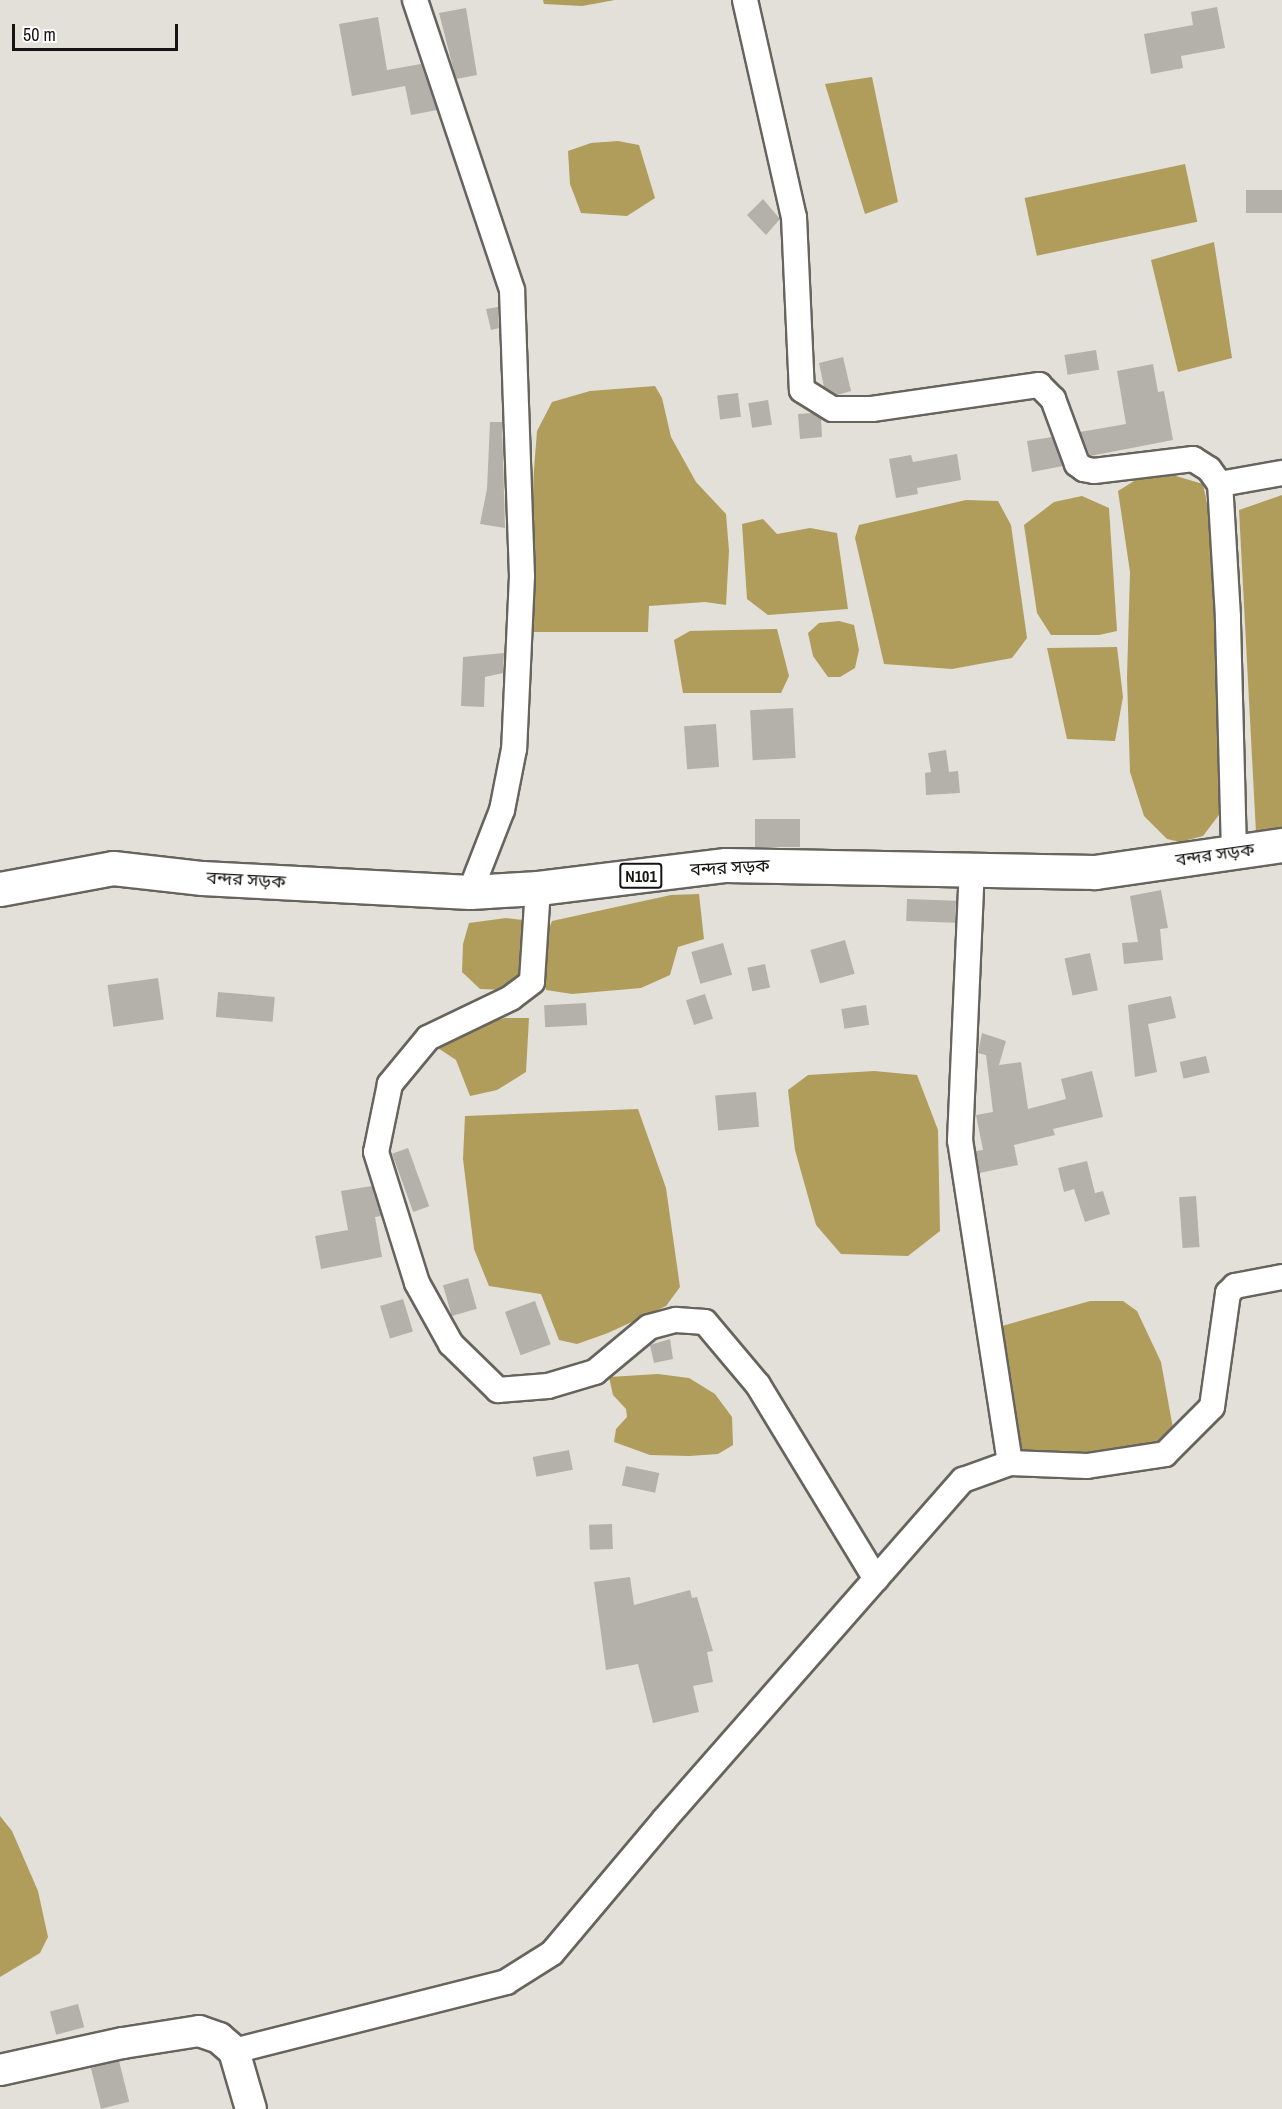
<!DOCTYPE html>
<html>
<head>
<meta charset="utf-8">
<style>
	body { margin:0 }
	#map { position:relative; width:1282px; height:2109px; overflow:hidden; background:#e2e0d8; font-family:"Archivo Narrow","Noto Sans Bengali",sans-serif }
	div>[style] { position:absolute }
	.water>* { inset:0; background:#b09d5b; transform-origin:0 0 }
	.building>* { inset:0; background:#b3b1a9; transform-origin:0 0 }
	.roads { filter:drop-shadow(2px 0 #66645d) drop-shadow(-2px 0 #66645d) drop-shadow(0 2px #66645d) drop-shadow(0 -2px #66645d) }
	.minor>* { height:24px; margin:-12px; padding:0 12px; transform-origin:12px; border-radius:12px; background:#fff }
	.tertiary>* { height:30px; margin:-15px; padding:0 15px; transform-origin:15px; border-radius:15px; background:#fff }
	.trunk>* { height:33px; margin:-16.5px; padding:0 16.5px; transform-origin:16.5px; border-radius:16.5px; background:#fff }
	span { translate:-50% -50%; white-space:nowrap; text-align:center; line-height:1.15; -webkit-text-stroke:5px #fff; paint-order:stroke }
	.shield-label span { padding:2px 4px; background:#fff; border:2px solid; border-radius:4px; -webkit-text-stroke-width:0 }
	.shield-label { font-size:16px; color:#151412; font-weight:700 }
	.street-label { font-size:18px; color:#151412 }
	.scale { position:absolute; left:12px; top:24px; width:166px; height:27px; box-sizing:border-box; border:3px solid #151412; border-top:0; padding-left:8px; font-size:18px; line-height:21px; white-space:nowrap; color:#151412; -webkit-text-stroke:4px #fff; paint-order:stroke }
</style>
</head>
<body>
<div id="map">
	<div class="water">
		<div style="clip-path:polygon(543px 0,615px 0,582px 6px,544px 4px)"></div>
		<div style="clip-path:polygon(872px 77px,898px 202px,865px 214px,825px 84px)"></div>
		<div style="clip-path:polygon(618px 141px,639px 145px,655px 198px,627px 216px,581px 213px,570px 184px,568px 151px,591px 143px)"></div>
		<div style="left:1185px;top:164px;width:59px;height:164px;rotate:78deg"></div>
		<div style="clip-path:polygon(1214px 242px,1232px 358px,1178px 372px,1151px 260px)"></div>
		<div style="clip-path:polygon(655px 386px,662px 398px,671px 437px,696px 482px,726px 514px,729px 551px,726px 605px,705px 602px,649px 606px,648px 632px,532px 632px,529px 569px,534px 469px,537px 431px,552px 402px,590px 391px)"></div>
		<div style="clip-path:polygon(1169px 474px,1203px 484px,1214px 537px,1225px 807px,1203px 836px,1180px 842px,1167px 839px,1144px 816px,1130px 772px,1127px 678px,1130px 572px,1118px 491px,1139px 478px)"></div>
		<div style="clip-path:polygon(1282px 495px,1282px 828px,1256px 833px,1239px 510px)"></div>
		<div style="clip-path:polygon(1082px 496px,1109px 508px,1117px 631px,1099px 635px,1051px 635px,1037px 613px,1024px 525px,1054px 502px)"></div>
		<div style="clip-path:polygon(966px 500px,998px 501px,1011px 525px,1027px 638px,1012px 658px,952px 669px,884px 664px,855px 538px,859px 525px)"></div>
		<div style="clip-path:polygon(763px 519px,777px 534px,810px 528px,837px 533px,848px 609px,768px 615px,747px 599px,742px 524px)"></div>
		<div style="clip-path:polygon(839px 621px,854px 625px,859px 650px,855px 668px,840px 677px,828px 677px,813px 656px,808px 633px,819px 623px)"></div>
		<div style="clip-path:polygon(777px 629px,789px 676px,781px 693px,683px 693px,674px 640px,690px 631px)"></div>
		<div style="clip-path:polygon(1117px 647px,1123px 697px,1115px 741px,1067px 739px,1047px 648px)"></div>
		<div style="clip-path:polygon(699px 894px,704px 939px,678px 947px,670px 975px,641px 988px,572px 994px,546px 990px,541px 949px,552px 921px,671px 895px)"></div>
		<div style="clip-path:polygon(506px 918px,523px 920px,520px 976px,506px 990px,480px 989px,462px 972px,463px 944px,469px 923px)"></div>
		<div style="clip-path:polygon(505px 1018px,529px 1018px,526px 1072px,497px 1090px,470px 1096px,456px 1060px,435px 1046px,457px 1031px)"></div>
		<div style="clip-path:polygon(874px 1071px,917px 1075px,938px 1130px,940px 1231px,908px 1256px,841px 1254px,816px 1225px,795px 1150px,788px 1090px,808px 1075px)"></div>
		<div style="clip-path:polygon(638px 1109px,666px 1188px,680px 1287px,666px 1306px,608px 1333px,577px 1344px,559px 1340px,541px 1294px,489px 1286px,474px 1249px,463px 1159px,465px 1116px)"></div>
		<div style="clip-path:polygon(1090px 1301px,1123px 1301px,1137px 1311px,1161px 1362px,1174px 1434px,1170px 1442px,1116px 1459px,1019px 1453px,995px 1328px)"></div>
		<div style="clip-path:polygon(658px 1374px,689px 1378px,715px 1394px,732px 1417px,733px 1445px,718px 1454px,689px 1456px,650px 1455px,614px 1442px,616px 1429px,627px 1417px,626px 1409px,613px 1395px,609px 1377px)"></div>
		<div style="clip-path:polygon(0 1816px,12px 1831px,38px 1891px,48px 1937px,40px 1953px,0 1977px)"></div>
	</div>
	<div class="building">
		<div style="clip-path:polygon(1217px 7px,1225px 48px,1181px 56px,1183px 68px,1151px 74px,1144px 34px,1193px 25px,1191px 12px)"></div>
		<div style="clip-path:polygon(466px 8px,477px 75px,456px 79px,439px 13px)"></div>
		<div style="clip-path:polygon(378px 17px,387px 70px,421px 64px,437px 110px,411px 115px,405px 86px,352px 96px,339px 24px)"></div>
		<div style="left:1282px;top:190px;width:23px;height:36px;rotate:90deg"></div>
		<div style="clip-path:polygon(763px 199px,780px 219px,766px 235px,747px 215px)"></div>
		<div style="clip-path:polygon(498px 307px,499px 328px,491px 330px,486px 309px)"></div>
		<div style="left:1096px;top:350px;width:20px;height:32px;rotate:81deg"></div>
		<div style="clip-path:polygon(843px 357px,851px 391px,837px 395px,824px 387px,819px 363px)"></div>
		<div style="clip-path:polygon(1153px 364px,1158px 392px,1164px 391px,1173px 440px,1090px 456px,1080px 432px,1126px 424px,1117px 371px)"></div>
		<div style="left:738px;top:393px;width:24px;height:21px;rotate:83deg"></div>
		<div style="left:768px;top:400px;width:25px;height:20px;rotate:81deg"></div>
		<div style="clip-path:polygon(813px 413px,821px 418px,822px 437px,800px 439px,798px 414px)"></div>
		<div style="clip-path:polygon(490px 422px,502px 422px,505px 528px,480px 524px,487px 489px)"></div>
		<div style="clip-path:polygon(1052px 437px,1063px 466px,1032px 472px,1027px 441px)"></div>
		<div style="clip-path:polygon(957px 454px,961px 480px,917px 488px,918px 494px,896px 498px,889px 459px,911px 455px,913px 462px)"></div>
		<div style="clip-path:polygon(504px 653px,503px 673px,485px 677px,484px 707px,461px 706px,463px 657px)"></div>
		<div style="left:793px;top:708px;width:50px;height:43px;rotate:87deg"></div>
		<div style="left:716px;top:724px;width:43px;height:32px;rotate:86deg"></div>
		<div style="clip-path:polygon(946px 750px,949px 772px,958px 771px,960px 793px,926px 795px,925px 773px,931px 772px,928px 753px)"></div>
		<div style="left:755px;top:819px;width:45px;height:28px"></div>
		<div style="clip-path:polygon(1161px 890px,1168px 928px,1160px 929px,1163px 960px,1124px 964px,1122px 943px,1138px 942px,1130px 896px)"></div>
		<div style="left:907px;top:899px;width:49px;height:22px;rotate:2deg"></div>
		<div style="left:845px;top:940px;width:35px;height:36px;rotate:74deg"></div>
		<div style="left:723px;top:943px;width:33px;height:33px;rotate:74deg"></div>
		<div style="left:1090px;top:953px;width:38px;height:26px;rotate:78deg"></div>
		<div style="left:765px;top:964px;width:24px;height:18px;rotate:78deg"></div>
		<div style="left:158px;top:978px;width:42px;height:51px;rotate:82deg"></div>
		<div style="left:218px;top:992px;width:57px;height:25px;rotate:5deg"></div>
		<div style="left:705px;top:994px;width:26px;height:20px;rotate:72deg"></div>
		<div style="clip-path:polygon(1171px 996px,1176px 1018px,1148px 1024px,1157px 1072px,1135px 1077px,1128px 1005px)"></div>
		<div style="left:586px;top:1003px;width:22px;height:42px;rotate:87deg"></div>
		<div style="left:866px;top:1005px;width:20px;height:25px;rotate:81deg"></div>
		<div style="clip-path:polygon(982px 1033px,1006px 1041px,999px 1065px,1021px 1062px,1028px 1109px,1066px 1099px,1061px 1079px,1092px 1071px,1103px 1117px,1053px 1129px,1055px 1135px,1014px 1145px,1018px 1165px,979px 1173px,976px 1151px,983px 1150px,976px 1115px,993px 1112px,986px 1055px,978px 1053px)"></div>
		<div style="left:1206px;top:1056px;width:17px;height:27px;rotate:77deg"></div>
		<div style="left:756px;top:1092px;width:35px;height:41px;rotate:85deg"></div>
		<div style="left:408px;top:1148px;width:62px;height:17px;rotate:70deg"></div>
		<div style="clip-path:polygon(1087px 1161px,1095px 1193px,1103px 1191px,1110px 1214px,1085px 1222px,1074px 1189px,1064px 1192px,1058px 1168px)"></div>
		<div style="clip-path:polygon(372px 1186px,381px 1216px,375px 1217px,382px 1257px,321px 1269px,315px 1236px,348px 1230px,341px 1191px)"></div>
		<div style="left:1196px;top:1196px;width:51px;height:17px;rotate:86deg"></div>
		<div style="left:468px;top:1278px;width:32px;height:26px;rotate:74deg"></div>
		<div style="left:403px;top:1299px;width:34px;height:24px;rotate:73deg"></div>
		<div style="left:535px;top:1301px;width:46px;height:32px;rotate:70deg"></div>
		<div style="clip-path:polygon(670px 1339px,673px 1359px,654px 1363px,650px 1345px)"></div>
		<div style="left:569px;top:1450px;width:20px;height:37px;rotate:79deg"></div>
		<div style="left:626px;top:1466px;width:34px;height:20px;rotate:12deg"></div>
		<div style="left:612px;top:1524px;width:25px;height:23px;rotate:88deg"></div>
		<div style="clip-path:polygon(630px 1577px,634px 1605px,690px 1590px,692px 1598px,697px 1597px,713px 1651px,707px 1652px,713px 1682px,693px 1686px,699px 1712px,653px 1723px,638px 1664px,606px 1670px,594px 1582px)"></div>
		<div style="left:78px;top:2004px;width:24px;height:29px;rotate:75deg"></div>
		<div style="left:119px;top:2061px;width:42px;height:29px;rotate:76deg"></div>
	</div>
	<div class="roads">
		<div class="minor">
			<div style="left:415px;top:0;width:306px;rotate:71.5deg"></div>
			<div style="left:512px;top:290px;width:286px;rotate:88deg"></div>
			<div style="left:522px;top:576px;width:173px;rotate:92.6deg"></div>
			<div style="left:514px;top:749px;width:62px;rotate:101.1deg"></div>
			<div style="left:502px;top:810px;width:88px;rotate:111.3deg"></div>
			<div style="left:745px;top:0;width:222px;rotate:77.3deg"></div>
			<div style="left:794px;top:217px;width:173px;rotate:87.4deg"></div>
			<div style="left:802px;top:390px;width:36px;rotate:32deg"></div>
			<div style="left:833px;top:409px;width:39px"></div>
			<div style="left:872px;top:409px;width:169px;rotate:-8.2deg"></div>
			<div style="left:1039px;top:385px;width:20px;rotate:45deg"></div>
			<div style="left:1053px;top:399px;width:69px;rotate:69.7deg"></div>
			<div style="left:1077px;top:464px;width:9px;rotate:36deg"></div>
			<div style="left:1084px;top:469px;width:10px;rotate:11deg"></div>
			<div style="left:1094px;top:471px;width:100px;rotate:-6.9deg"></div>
			<div style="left:1193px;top:459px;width:19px;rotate:32deg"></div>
			<div style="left:1209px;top:469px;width:19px;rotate:54deg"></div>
			<div style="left:1234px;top:852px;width:235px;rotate:-91.5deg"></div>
			<div style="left:1228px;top:617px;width:133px;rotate:-93.4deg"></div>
			<div style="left:1220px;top:484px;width:63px;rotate:-10.1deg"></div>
			<div style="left:538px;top:888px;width:94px;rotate:93.7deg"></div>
			<div style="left:532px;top:982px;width:26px;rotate:143deg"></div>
			<div style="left:511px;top:998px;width:92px;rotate:154.3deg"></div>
			<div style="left:428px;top:1038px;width:60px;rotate:129.6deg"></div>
			<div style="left:390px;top:1084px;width:69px;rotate:101.6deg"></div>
			<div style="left:376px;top:1152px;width:137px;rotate:72.6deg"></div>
			<div style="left:417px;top:1283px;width:70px;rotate:60.9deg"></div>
			<div style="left:451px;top:1344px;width:66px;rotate:44.4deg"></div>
			<div style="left:498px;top:1390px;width:50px;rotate:-4.6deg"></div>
			<div style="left:548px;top:1386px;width:49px;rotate:-16.6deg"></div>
			<div style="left:595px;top:1372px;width:70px;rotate:-39.8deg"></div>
			<div style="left:649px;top:1327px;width:28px;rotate:-15deg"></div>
			<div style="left:676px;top:1320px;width:29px;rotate:4deg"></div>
			<div style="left:705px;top:1322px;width:82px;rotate:49.9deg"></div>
			<div style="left:758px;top:1385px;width:227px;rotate:58.7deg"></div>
			<div style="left:1010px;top:1463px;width:77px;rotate:2.2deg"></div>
			<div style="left:1087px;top:1466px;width:79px;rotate:-8.7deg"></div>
			<div style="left:1165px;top:1454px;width:66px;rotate:-45deg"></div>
			<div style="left:1212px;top:1407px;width:115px;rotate:-82deg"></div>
			<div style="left:1228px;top:1293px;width:10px;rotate:-45deg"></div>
			<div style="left:1235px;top:1286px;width:48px;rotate:-10.8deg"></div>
			<div style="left:234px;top:2051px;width:281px;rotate:-14.2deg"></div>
			<div style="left:506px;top:1982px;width:54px;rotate:-32.2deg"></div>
			<div style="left:552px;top:1953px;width:174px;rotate:-49.9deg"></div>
			<div style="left:664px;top:1820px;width:453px;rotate:-48.7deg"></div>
			<div style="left:963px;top:1480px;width:50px;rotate:-19.9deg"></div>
			<div style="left:1010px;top:1463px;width:326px;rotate:-98.8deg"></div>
			<div style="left:960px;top:1141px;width:273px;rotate:-87.5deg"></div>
		</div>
		<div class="tertiary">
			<div style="left:0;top:2070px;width:126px;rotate:-12.4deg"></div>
			<div style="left:123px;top:2043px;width:77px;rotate:-9deg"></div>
			<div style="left:199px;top:2031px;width:21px;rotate:19deg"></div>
			<div style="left:219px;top:2038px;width:20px;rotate:41deg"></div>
			<div style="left:234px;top:2051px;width:60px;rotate:73.7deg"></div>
		</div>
		<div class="trunk">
			<div style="left:0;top:889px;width:115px;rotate:-10.5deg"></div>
			<div style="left:113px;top:868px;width:90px;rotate:6.4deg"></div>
			<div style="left:202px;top:878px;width:268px;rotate:3deg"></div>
			<div style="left:470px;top:892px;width:68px;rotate:-3.4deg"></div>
			<div style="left:538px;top:888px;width:189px;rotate:-7deg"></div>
			<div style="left:726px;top:865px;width:369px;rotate:1.1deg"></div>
			<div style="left:1095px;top:872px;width:189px;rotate:-8.2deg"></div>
		</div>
	</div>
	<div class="shield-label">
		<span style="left:641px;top:876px">N101</span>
	</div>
	<div class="street-label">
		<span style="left:1215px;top:855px;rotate:-8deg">বন্দর সড়ক</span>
		<span style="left:730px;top:868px;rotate:-3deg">বন্দর সড়ক</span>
		<span style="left:246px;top:880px;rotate:3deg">বন্দর সড়ক</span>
	</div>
	<div class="scale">50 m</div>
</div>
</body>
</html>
